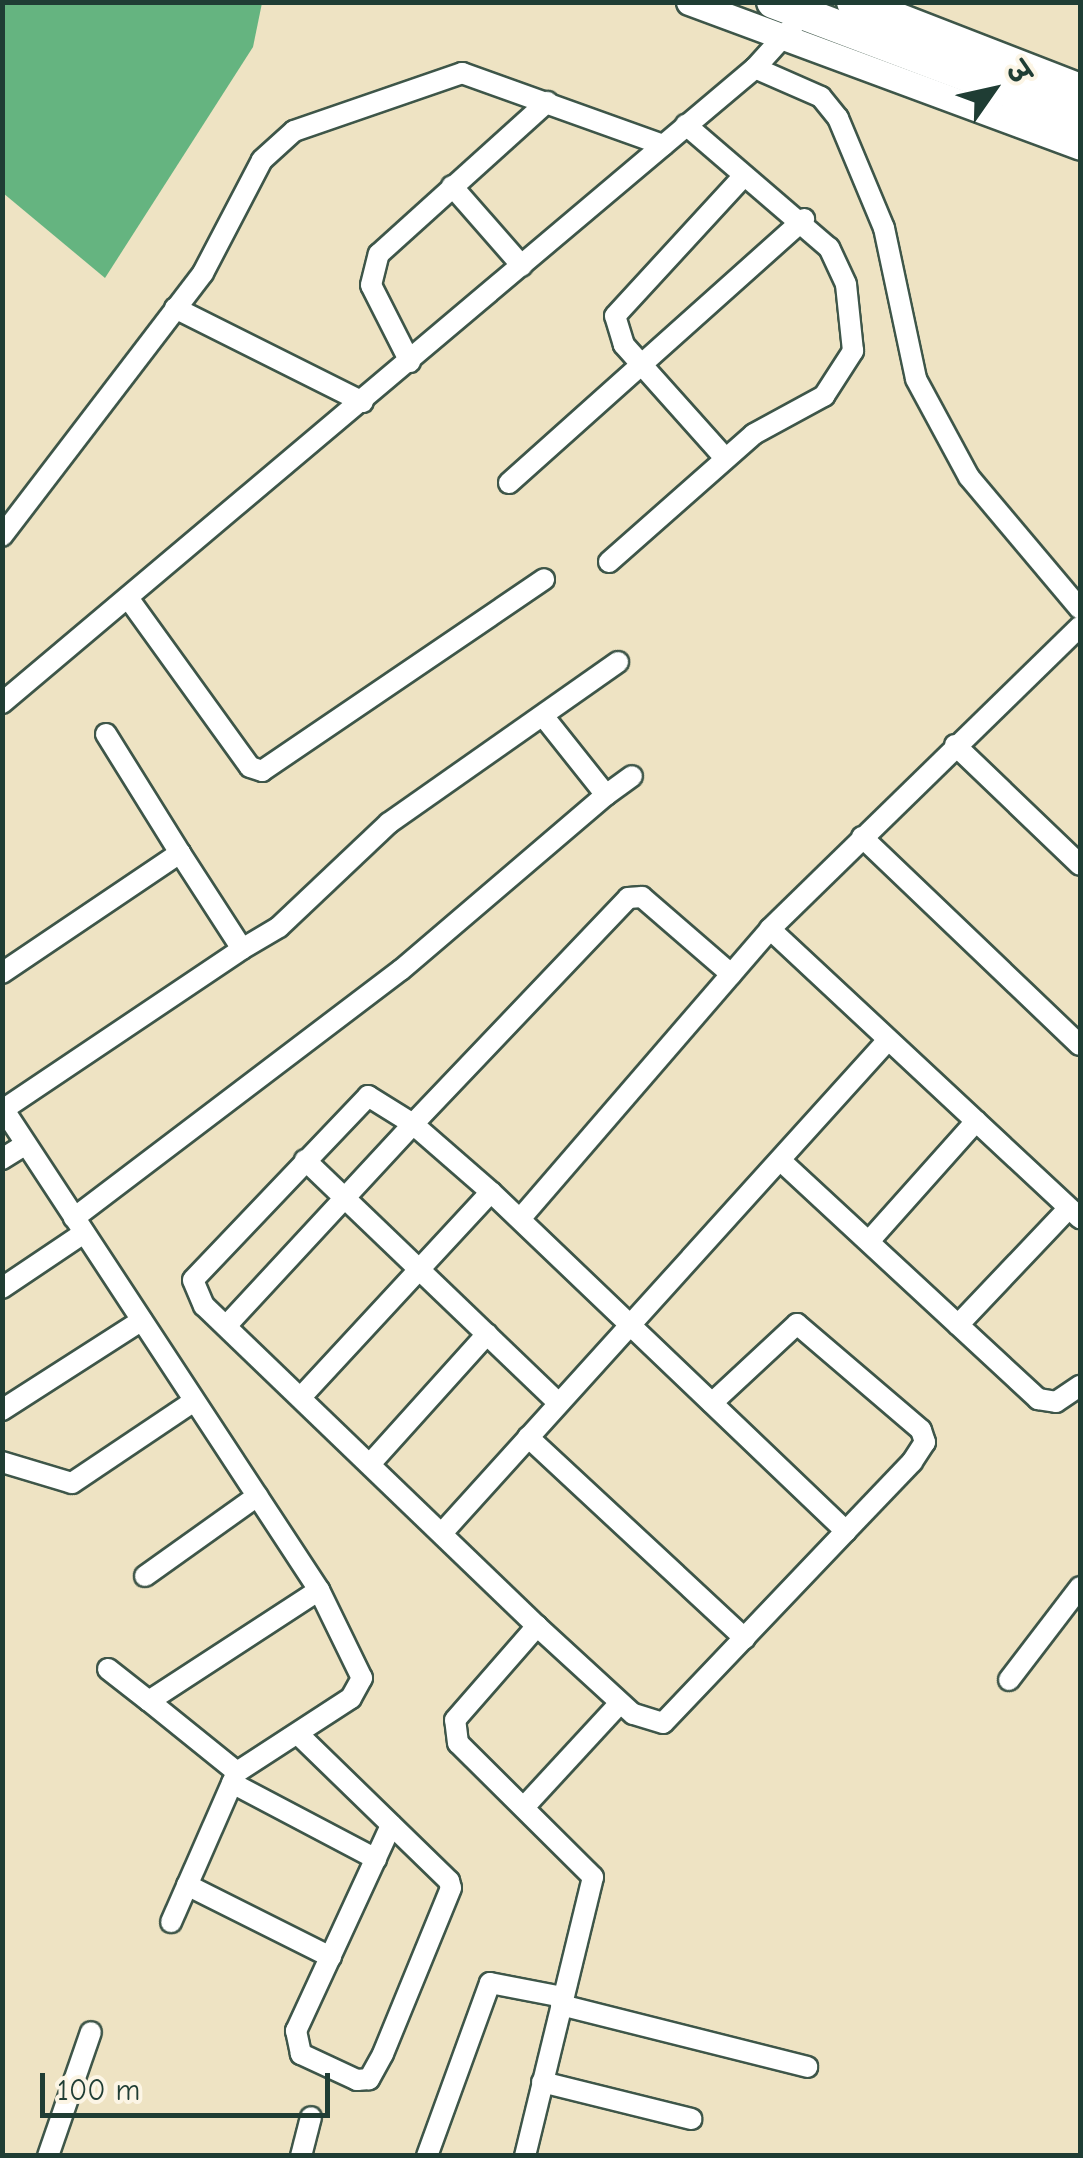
<!DOCTYPE html>
<html>
<head>
<meta charset="utf-8">
<style>
	body { margin:0 }
	#map { position:relative; width:1083px; height:2158px; overflow:hidden; background:#eee3c3; font-family:"Comic Neue","Playpen Sans Deva",sans-serif }
	div>[style] { position:absolute }
	.forest>* { inset:0; background:#65b480 }
	.roads { filter:drop-shadow(2px 0 #3e5649) drop-shadow(-2px 0 #3e5649) drop-shadow(0 2px #3e5649) drop-shadow(0 -2px #3e5649) }
	.minor>* { height:20px; margin:-10px; padding:0 10px; transform-origin:10px; border-radius:10px; background:#fff }
	.tertiary>* { height:25px; margin:-12.5px; padding:0 12.5px; transform-origin:12.5px; border-radius:12.5px; background:#fff }
	.primary>* { height:32px; margin:-16px; padding:0 16px; transform-origin:16px; border-radius:16px; background:#fff }
	span { translate:-50% -50%; white-space:nowrap; text-align:center; line-height:1.15; -webkit-text-stroke:10px #fcf5e5; paint-order:stroke }
	.frame { position:absolute; inset:0; border:5px solid #1f3d34; pointer-events:none }
	.north { position:absolute; left:943px; top:40px; width:100px; height:100px; -webkit-text-stroke:8px #fcf5e5; paint-order:stroke; rotate:56deg; font-size:28px; font-weight:700; line-height:40px; text-align:center; color:#1f3d34 }
	.north::after { content:''; display:block; margin:auto; width:35px; height:45px; background:#1f3d34; clip-path:polygon(50% 0,100% 100%,50% 72%,0 100%) }
	.scale { position:absolute; left:40px; top:2073px; width:290px; height:45px; box-sizing:border-box; border:5px solid #1f3d34; border-top:0; padding-left:12px; font-size:30px; line-height:35px; white-space:nowrap; color:#1f3d34; -webkit-text-stroke:8px #fcf5e5; paint-order:stroke }
</style>
</head>
<body>
<div id="map">
	<div class="forest">
		<div style="clip-path:polygon(2px 3px,262px 3px,253px 47px,105px 278px,3px 193px)"></div>
	</div>
	<div class="roads">
		<div class="minor">
			<div style="left:755px;top:68px;width:72px;rotate:23.7deg"></div>
			<div style="left:821px;top:97px;width:27px;rotate:51deg"></div>
			<div style="left:838px;top:118px;width:119px;rotate:67.3deg"></div>
			<div style="left:884px;top:228px;width:154px;rotate:78deg"></div>
			<div style="left:916px;top:379px;width:111px;rotate:61.6deg"></div>
			<div style="left:969px;top:477px;width:172px;rotate:49.9deg"></div>
			<div style="left:452px;top:186px;width:106px;rotate:48.8deg"></div>
			<div style="left:175px;top:308px;width:210px;rotate:26.6deg"></div>
			<div style="left:410px;top:362px;width:86px;rotate:-116.9deg"></div>
			<div style="left:371px;top:285px;width:32px;rotate:-76deg"></div>
			<div style="left:379px;top:254px;width:227px;rotate:-42.1deg"></div>
			<div style="left:725px;top:458px;width:152px;rotate:-131.8deg"></div>
			<div style="left:624px;top:345px;width:30px;rotate:-107deg"></div>
			<div style="left:615px;top:316px;width:188px;rotate:-47.4deg"></div>
			<div style="left:509px;top:483px;width:396px;rotate:-41.8deg"></div>
			<div style="left:2px;top:536px;width:331px;rotate:-52.6deg"></div>
			<div style="left:203px;top:273px;width:127px;rotate:-62.4deg"></div>
			<div style="left:262px;top:160px;width:43px;rotate:-42.2deg"></div>
			<div style="left:294px;top:131px;width:178px;rotate:-19deg"></div>
			<div style="left:462px;top:73px;width:214px;rotate:19.7deg"></div>
			<div style="left:609px;top:562px;width:193px;rotate:-41.4deg"></div>
			<div style="left:754px;top:434px;width:80px;rotate:-28.5deg"></div>
			<div style="left:824px;top:396px;width:54px;rotate:-57.2deg"></div>
			<div style="left:853px;top:351px;width:67px;rotate:-96deg"></div>
			<div style="left:846px;top:284px;width:40px;rotate:-115deg"></div>
			<div style="left:829px;top:248px;width:189px;rotate:-139.3deg"></div>
			<div style="left:131px;top:602px;width:203px;rotate:54.2deg"></div>
			<div style="left:250px;top:767px;width:13px;rotate:18deg"></div>
			<div style="left:262px;top:771px;width:341px;rotate:-34.2deg"></div>
			<div style="left:2px;top:703px;width:985px;rotate:-40.14deg"></div>
			<div style="left:755px;top:68px;width:57px;rotate:-47.9deg"></div>
			<div style="left:106px;top:734px;width:140px;rotate:58.1deg"></div>
			<div style="left:955px;top:745px;width:173px;rotate:43.8deg"></div>
			<div style="left:606px;top:795px;width:32px;rotate:-36deg"></div>
			<div style="left:862px;top:837px;width:301px;rotate:43.7deg"></div>
			<div style="left:770px;top:929px;width:424px;rotate:43deg"></div>
			<div style="left:2px;top:973px;width:215px;rotate:-34deg"></div>
			<div style="left:180px;top:853px;width:114px;rotate:57.1deg"></div>
			<div style="left:242px;top:949px;width:43px;rotate:-30.7deg"></div>
			<div style="left:279px;top:927px;width:151px;rotate:-43.4deg"></div>
			<div style="left:389px;top:823px;width:280px;rotate:-35.1deg"></div>
			<div style="left:2px;top:1107px;width:578px;rotate:56.72deg"></div>
			<div style="left:319px;top:1590px;width:98px;rotate:64deg"></div>
			<div style="left:362px;top:1678px;width:23px;rotate:119deg"></div>
			<div style="left:351px;top:1698px;width:136px;rotate:147deg"></div>
			<div style="left:237px;top:1772px;width:164px;rotate:113.7deg"></div>
			<div style="left:4px;top:1109px;width:287px;rotate:-33.9deg"></div>
			<div style="left:2px;top:1159px;width:28px;rotate:-32deg"></div>
			<div style="left:305px;top:1160px;width:347px;rotate:43.8deg"></div>
			<div style="left:780px;top:1160px;width:352px;rotate:42.8deg"></div>
			<div style="left:1038px;top:1399px;width:18px;rotate:9deg"></div>
			<div style="left:1056px;top:1402px;width:29px;rotate:-34deg"></div>
			<div style="left:74px;top:1218px;width:410px;rotate:-37.2deg"></div>
			<div style="left:401px;top:970px;width:270px;rotate:-40.5deg"></div>
			<div style="left:606px;top:795px;width:100px;rotate:-128.5deg"></div>
			<div style="left:520px;top:1219px;width:383px;rotate:-49.2deg"></div>
			<div style="left:770px;top:929px;width:433px;rotate:-44.3deg"></div>
			<div style="left:871px;top:1239px;width:158px;rotate:-48.3deg"></div>
			<div style="left:2px;top:1288px;width:99px;rotate:-33.9deg"></div>
			<div style="left:227px;top:1325px;width:274px;rotate:-47.2deg"></div>
			<div style="left:413px;top:1124px;width:103px;rotate:41.1deg"></div>
			<div style="left:491px;top:1192px;width:491px;rotate:43.7deg"></div>
			<div style="left:846px;top:1531px;width:265px;rotate:133.6deg"></div>
			<div style="left:663px;top:1723px;width:31px;rotate:-163deg"></div>
			<div style="left:633px;top:1714px;width:130px;rotate:-137.5deg"></div>
			<div style="left:537px;top:1626px;width:462px;rotate:-136.1deg"></div>
			<div style="left:204px;top:1306px;width:28px;rotate:-113deg"></div>
			<div style="left:193px;top:1280px;width:254px;rotate:-46.4deg"></div>
			<div style="left:368px;top:1096px;width:53px;rotate:31.9deg"></div>
			<div style="left:413px;top:1124px;width:312px;rotate:-46.4deg"></div>
			<div style="left:628px;top:898px;width:14px;rotate:-4deg"></div>
			<div style="left:642px;top:897px;width:118px;rotate:40.9deg"></div>
			<div style="left:958px;top:1325px;width:161px;rotate:-46.5deg"></div>
			<div style="left:302px;top:1396px;width:278px;rotate:-47.2deg"></div>
			<div style="left:712px;top:1403px;width:116px;rotate:-42.9deg"></div>
			<div style="left:797px;top:1324px;width:163px;rotate:40.5deg"></div>
			<div style="left:921px;top:1430px;width:13px;rotate:72deg"></div>
			<div style="left:925px;top:1442px;width:24px;rotate:123deg"></div>
			<div style="left:912px;top:1462px;width:95px;rotate:133.7deg"></div>
			<div style="left:2px;top:1410px;width:166px;rotate:-32.7deg"></div>
			<div style="left:528px;top:1437px;width:296px;rotate:42.9deg"></div>
			<div style="left:2px;top:1462px;width:73px;rotate:16.7deg"></div>
			<div style="left:72px;top:1483px;width:147px;rotate:-33.9deg"></div>
			<div style="left:370px;top:1464px;width:175px;rotate:-48deg"></div>
			<div style="left:443px;top:1532px;width:663px;rotate:-47.87deg"></div>
			<div style="left:145px;top:1576px;width:138px;rotate:-35.5deg"></div>
			<div style="left:108px;top:1669px;width:52px;rotate:38deg"></div>
			<div style="left:149px;top:1701px;width:203px;rotate:-33.1deg"></div>
			<div style="left:1009px;top:1680px;width:117px;rotate:-52.6deg"></div>
			<div style="left:149px;top:1701px;width:113px;rotate:38.9deg"></div>
			<div style="left:298px;top:1734px;width:211px;rotate:44.2deg"></div>
			<div style="left:449px;top:1881px;width:7px;rotate:74deg"></div>
			<div style="left:451px;top:1888px;width:179px;rotate:112.3deg"></div>
			<div style="left:383px;top:2054px;width:29px;rotate:119deg"></div>
			<div style="left:369px;top:2079px;width:12px;rotate:175deg"></div>
			<div style="left:357px;top:2080px;width:62px;rotate:-155.1deg"></div>
			<div style="left:301px;top:2054px;width:24px;rotate:-102deg"></div>
			<div style="left:296px;top:2031px;width:227px;rotate:-65.2deg"></div>
			<div style="left:232px;top:1783px;width:163px;rotate:27.8deg"></div>
			<div style="left:525px;top:1806px;width:140px;rotate:-47.3deg"></div>
			<div style="left:187px;top:1885px;width:161px;rotate:26.6deg"></div>
			<div style="left:561px;top:2005px;width:254px;rotate:14.1deg"></div>
			<div style="left:542px;top:2082px;width:154px;rotate:13.9deg"></div>
			<div style="left:48px;top:2156px;width:131px;rotate:-70.9deg"></div>
			<div style="left:301px;top:2156px;width:40px;rotate:-75.6deg"></div>
			<div style="left:427px;top:2156px;width:184px;rotate:-70deg"></div>
			<div style="left:490px;top:1983px;width:74px;rotate:10.9deg"></div>
			<div style="left:525px;top:2156px;width:287px;rotate:-76.3deg"></div>
			<div style="left:593px;top:1877px;width:190px;rotate:-135.2deg"></div>
			<div style="left:458px;top:1743px;width:23px;rotate:-97deg"></div>
			<div style="left:455px;top:1720px;width:125px;rotate:-48.9deg"></div>
		</div>
		<div class="tertiary">
			<div style="left:689px;top:2px;width:417px;rotate:20.3deg"></div>
		</div>
		<div class="primary">
			<div style="left:773px;top:2px;width:328px;rotate:20.7deg"></div>
			<div style="left:853px;top:2px;width:243px;rotate:21.2deg"></div>
		</div>
	</div>
	<div class="frame"></div>
	<div class="north">उ</div>
	<div class="scale">100 m</div>
</div>
</body>
</html>
